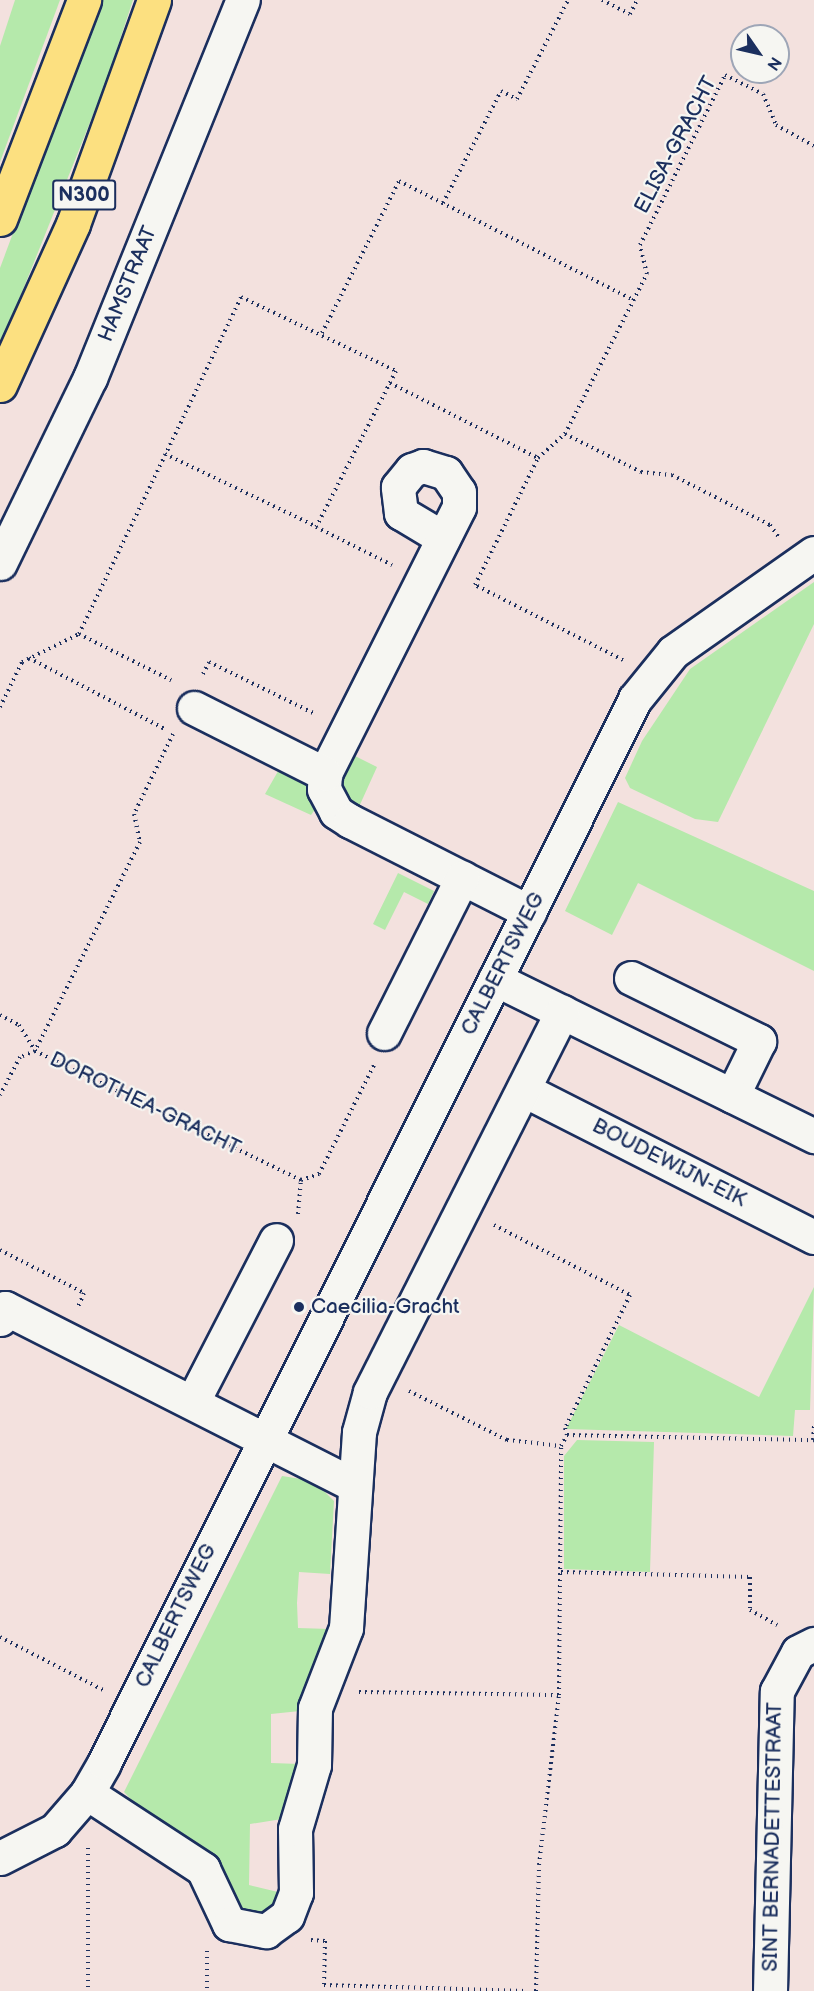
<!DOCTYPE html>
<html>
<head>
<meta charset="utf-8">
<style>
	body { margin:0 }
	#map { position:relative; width:814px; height:1991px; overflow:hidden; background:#f3e1de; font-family:"Balsamiq Sans",sans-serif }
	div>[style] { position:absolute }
	.green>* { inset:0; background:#b5e9ab }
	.path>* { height:4px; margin-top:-2px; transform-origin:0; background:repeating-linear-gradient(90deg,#1b2f5e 0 1.5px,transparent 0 6px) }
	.roads { filter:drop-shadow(2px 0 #1b2f5e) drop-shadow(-2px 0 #1b2f5e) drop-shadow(0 2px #1b2f5e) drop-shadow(0 -2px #1b2f5e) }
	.minor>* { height:33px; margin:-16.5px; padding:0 16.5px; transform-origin:16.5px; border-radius:16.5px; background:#f6f6f2 }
	.highway>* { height:33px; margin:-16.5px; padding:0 16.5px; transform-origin:16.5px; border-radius:16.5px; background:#fce080 }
	.dots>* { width:16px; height:16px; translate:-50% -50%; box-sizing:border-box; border:3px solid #f6f6f2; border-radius:50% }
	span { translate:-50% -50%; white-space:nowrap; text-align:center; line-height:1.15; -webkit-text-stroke:4.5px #f6f6f2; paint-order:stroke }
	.shield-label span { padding:2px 4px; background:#f6f6f2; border:2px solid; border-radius:4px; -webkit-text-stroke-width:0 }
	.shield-label { font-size:20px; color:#1b2f5e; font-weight:700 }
	.street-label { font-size:21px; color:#1b2f5e }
	.poi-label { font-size:21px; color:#1b2f5e }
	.left { translate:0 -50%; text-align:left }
	.north { position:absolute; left:730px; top:24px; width:60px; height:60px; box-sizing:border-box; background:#f6f6f2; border:2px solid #9ea6b7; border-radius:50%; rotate:124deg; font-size:16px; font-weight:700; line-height:24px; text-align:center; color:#1b2f5e }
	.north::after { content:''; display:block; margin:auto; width:21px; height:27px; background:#1b2f5e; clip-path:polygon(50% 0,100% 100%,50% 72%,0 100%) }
</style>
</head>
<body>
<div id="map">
	<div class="green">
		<div style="clip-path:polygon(15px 0,60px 0,0 162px,0 46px)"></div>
		<div style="clip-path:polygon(100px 0,133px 0,105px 85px,0 347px,0 268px)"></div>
		<div style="clip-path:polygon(814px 582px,814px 624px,718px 822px,695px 819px,630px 788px,625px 778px,642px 741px,690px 669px)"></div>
		<div style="clip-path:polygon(355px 756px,377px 767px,358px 809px,341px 785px)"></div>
		<div style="clip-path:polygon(281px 766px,308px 780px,316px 808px,311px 815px,265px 794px)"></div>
		<div style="clip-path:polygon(618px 802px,814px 891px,814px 971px,638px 883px,612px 935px,565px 911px)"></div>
		<div style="clip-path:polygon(398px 873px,434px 891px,428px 904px,404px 892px,385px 930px,373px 924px)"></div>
		<div style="clip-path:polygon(814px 1287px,810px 1410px,795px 1410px,793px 1436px,566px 1429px,619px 1325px,759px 1397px)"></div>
		<div style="clip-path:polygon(577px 1440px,654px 1442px,650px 1572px,564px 1569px,564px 1456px)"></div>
		<div style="clip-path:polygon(282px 1476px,314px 1481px,334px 1501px,330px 1574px,299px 1572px,297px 1603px,298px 1628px,330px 1629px,300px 1711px,271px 1714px,271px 1763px,300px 1764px,282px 1819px,250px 1824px,249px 1885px,282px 1893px,269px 1913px,243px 1915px,124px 1792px)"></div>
	</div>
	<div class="path">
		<div style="left:602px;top:0;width:31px;rotate:27deg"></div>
		<div style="left:630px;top:14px;width:16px;rotate:-63deg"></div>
		<div style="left:443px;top:203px;width:126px;rotate:-62.6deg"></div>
		<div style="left:501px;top:91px;width:18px;rotate:27deg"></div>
		<div style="left:517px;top:99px;width:111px;rotate:-62.7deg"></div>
		<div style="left:322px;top:333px;width:170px;rotate:-63.1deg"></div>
		<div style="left:399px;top:181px;width:263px;rotate:26.9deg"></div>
		<div style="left:390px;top:383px;width:166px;rotate:26.9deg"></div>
		<div style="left:565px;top:434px;width:180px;rotate:-62.9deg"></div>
		<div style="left:647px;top:274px;width:30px;rotate:-104deg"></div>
		<div style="left:640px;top:245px;width:190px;rotate:-63.4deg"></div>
		<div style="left:725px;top:75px;width:42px;rotate:26.6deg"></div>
		<div style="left:763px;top:94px;width:34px;rotate:67deg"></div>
		<div style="left:776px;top:125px;width:43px;rotate:28.9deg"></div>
		<div style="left:165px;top:454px;width:166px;rotate:25.6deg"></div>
		<div style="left:79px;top:634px;width:103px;rotate:26.6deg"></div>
		<div style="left:29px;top:658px;width:153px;rotate:27.6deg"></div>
		<div style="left:623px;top:660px;width:166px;rotate:-153.1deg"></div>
		<div style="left:475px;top:585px;width:142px;rotate:-63.6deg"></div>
		<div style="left:538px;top:458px;width:36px;rotate:-42deg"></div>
		<div style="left:565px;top:434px;width:85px;rotate:26.6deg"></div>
		<div style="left:641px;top:472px;width:31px;rotate:6deg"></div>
		<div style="left:672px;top:475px;width:110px;rotate:27deg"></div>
		<div style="left:770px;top:525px;width:14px;rotate:54deg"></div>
		<div style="left:203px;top:674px;width:13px;rotate:-63deg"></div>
		<div style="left:209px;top:662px;width:118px;rotate:26.1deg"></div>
		<div style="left:0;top:707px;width:50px;rotate:-63.9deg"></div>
		<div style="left:22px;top:662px;width:64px;rotate:-26.2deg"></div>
		<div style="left:79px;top:634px;width:374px;rotate:-64.3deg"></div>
		<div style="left:241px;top:297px;width:172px;rotate:25.5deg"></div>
		<div style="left:396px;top:371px;width:175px;rotate:117.1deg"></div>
		<div style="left:316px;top:527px;width:85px;rotate:26.6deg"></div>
		<div style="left:173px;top:734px;width:89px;rotate:116deg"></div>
		<div style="left:134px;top:814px;width:29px;rotate:78deg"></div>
		<div style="left:140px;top:842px;width:234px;rotate:116.7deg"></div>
		<div style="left:35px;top:1051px;width:296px;rotate:25.9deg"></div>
		<div style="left:301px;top:1180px;width:19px;rotate:-18deg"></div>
		<div style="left:319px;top:1174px;width:122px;rotate:-63.2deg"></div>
		<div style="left:0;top:1015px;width:21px;rotate:28deg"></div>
		<div style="left:19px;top:1025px;width:31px;rotate:58deg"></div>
		<div style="left:35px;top:1051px;width:16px;rotate:158deg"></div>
		<div style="left:20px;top:1057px;width:43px;rotate:117.8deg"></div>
		<div style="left:298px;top:1214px;width:34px;rotate:-85deg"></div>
		<div style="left:494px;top:1225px;width:153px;rotate:27.2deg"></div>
		<div style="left:630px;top:1295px;width:148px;rotate:116deg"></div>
		<div style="left:565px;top:1428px;width:7px;rotate:74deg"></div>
		<div style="left:0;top:1250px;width:94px;rotate:27.1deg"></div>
		<div style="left:84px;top:1293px;width:15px;rotate:113deg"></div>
		<div style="left:409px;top:1391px;width:110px;rotate:26.6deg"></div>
		<div style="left:507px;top:1440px;width:54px;rotate:6.3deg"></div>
		<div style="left:813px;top:1440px;width:14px;rotate:-86deg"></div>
		<div style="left:561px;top:1572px;width:189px;rotate:1.5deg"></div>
		<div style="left:750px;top:1577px;width:33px;rotate:90deg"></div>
		<div style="left:750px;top:1610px;width:31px;rotate:29deg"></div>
		<div style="left:0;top:1637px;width:116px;rotate:27.2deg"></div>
		<div style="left:359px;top:1692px;width:200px;rotate:0.9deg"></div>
		<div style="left:88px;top:1848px;width:143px;rotate:90deg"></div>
		<div style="left:311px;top:1940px;width:14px;rotate:4deg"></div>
		<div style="left:325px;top:1941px;width:44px;rotate:91.3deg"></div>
		<div style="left:324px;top:1985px;width:202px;rotate:1.7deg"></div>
		<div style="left:207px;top:1951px;width:40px;rotate:90deg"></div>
		<div style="left:536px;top:1991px;width:126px;rotate:-88.6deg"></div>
		<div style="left:539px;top:1865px;width:171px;rotate:-83.3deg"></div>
		<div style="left:559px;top:1695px;width:249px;rotate:-89.5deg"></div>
		<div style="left:561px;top:1446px;width:13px;rotate:-61deg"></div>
		<div style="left:567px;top:1435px;width:247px;rotate:1.2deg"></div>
	</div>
	<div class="roads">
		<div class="minor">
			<div style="left:443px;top:538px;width:49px;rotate:-149.2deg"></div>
			<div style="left:401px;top:513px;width:26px;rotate:-97deg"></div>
			<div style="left:398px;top:487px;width:22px;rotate:-51deg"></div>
			<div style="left:412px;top:470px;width:12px;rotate:-20deg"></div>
			<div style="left:423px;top:466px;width:24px;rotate:17deg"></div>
			<div style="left:446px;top:473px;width:23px;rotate:56deg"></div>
			<div style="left:459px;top:492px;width:15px;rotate:90deg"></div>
			<div style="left:459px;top:507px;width:299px;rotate:116.7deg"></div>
			<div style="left:325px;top:774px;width:15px;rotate:94deg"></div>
			<div style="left:324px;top:789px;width:26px;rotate:62deg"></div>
			<div style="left:336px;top:812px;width:17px;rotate:33deg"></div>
			<div style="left:350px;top:821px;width:201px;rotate:26.9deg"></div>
			<div style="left:0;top:563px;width:206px;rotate:-64.1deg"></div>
			<div style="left:90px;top:378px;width:408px;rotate:-68deg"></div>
			<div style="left:194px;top:708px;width:147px;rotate:26.7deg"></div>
			<div style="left:631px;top:978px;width:143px;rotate:26.2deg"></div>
			<div style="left:759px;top:1041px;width:61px;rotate:116.1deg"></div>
			<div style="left:495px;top:979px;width:356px;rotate:26.2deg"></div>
			<div style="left:384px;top:1033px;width:174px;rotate:-63.3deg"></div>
			<div style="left:524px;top:1090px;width:325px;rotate:26.9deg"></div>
			<div style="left:0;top:1319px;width:12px;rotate:-66deg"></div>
			<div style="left:5px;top:1308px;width:391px;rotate:26.9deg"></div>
			<div style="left:193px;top:1401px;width:181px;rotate:-62.7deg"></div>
			<div style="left:87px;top:1793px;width:139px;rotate:33.2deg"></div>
			<div style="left:203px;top:1869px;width:61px;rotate:64.7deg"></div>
			<div style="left:229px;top:1924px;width:38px;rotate:11deg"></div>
			<div style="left:266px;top:1931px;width:26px;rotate:-36deg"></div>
			<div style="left:287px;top:1916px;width:25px;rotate:-69deg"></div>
			<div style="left:296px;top:1893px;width:64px;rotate:-90.9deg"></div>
			<div style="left:295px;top:1829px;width:67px;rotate:-73.5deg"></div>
			<div style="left:314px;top:1765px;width:57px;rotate:-89deg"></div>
			<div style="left:315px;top:1708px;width:86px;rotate:-68.8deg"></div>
			<div style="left:346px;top:1628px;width:196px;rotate:-86.2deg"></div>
			<div style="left:359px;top:1432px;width:41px;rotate:-74.6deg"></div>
			<div style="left:370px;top:1392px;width:426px;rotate:-63.2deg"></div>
			<div style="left:0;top:1858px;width:62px;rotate:-27deg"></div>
			<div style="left:55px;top:1830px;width:49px;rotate:-49.1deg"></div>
			<div style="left:87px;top:1793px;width:34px;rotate:-60deg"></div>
			<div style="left:104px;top:1763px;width:1189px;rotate:-63.48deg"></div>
			<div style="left:635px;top:699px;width:60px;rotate:-51deg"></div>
			<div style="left:673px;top:652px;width:172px;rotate:-35.1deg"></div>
			<div style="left:770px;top:1991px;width:300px;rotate:-88.7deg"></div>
			<div style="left:777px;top:1691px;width:44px;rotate:-61.7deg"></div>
			<div style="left:798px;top:1652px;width:18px;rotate:-27deg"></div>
		</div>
		<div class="highway">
			<div style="left:0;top:219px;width:235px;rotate:-69deg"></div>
			<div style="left:0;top:385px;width:177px;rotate:-65.6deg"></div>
			<div style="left:73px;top:224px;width:238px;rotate:-70.1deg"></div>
		</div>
	</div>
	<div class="dots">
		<div style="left:299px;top:1307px;background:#1b2f5e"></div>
	</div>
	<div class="shield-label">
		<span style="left:84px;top:195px">N300</span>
	</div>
	<div class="street-label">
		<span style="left:676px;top:145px;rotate:-62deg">ELISA-GRACHT</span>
		<span style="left:128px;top:284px;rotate:-68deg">HAMSTRAAT</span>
		<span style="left:503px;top:964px;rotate:-63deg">CALBERTSWEG</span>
		<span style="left:145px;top:1104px;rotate:26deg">DOROTHEA-GRACHT</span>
		<span style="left:669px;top:1163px;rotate:27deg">BOUDEWIJN-EIK</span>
		<span style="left:176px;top:1616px;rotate:-64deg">CALBERTSWEG</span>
		<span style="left:773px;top:1837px;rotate:-89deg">SINT BERNADETTESTRAAT</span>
	</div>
	<div class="poi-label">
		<span class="left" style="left:311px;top:1307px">Caecilia-Gracht</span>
	</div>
	<div class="north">N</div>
</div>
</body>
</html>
